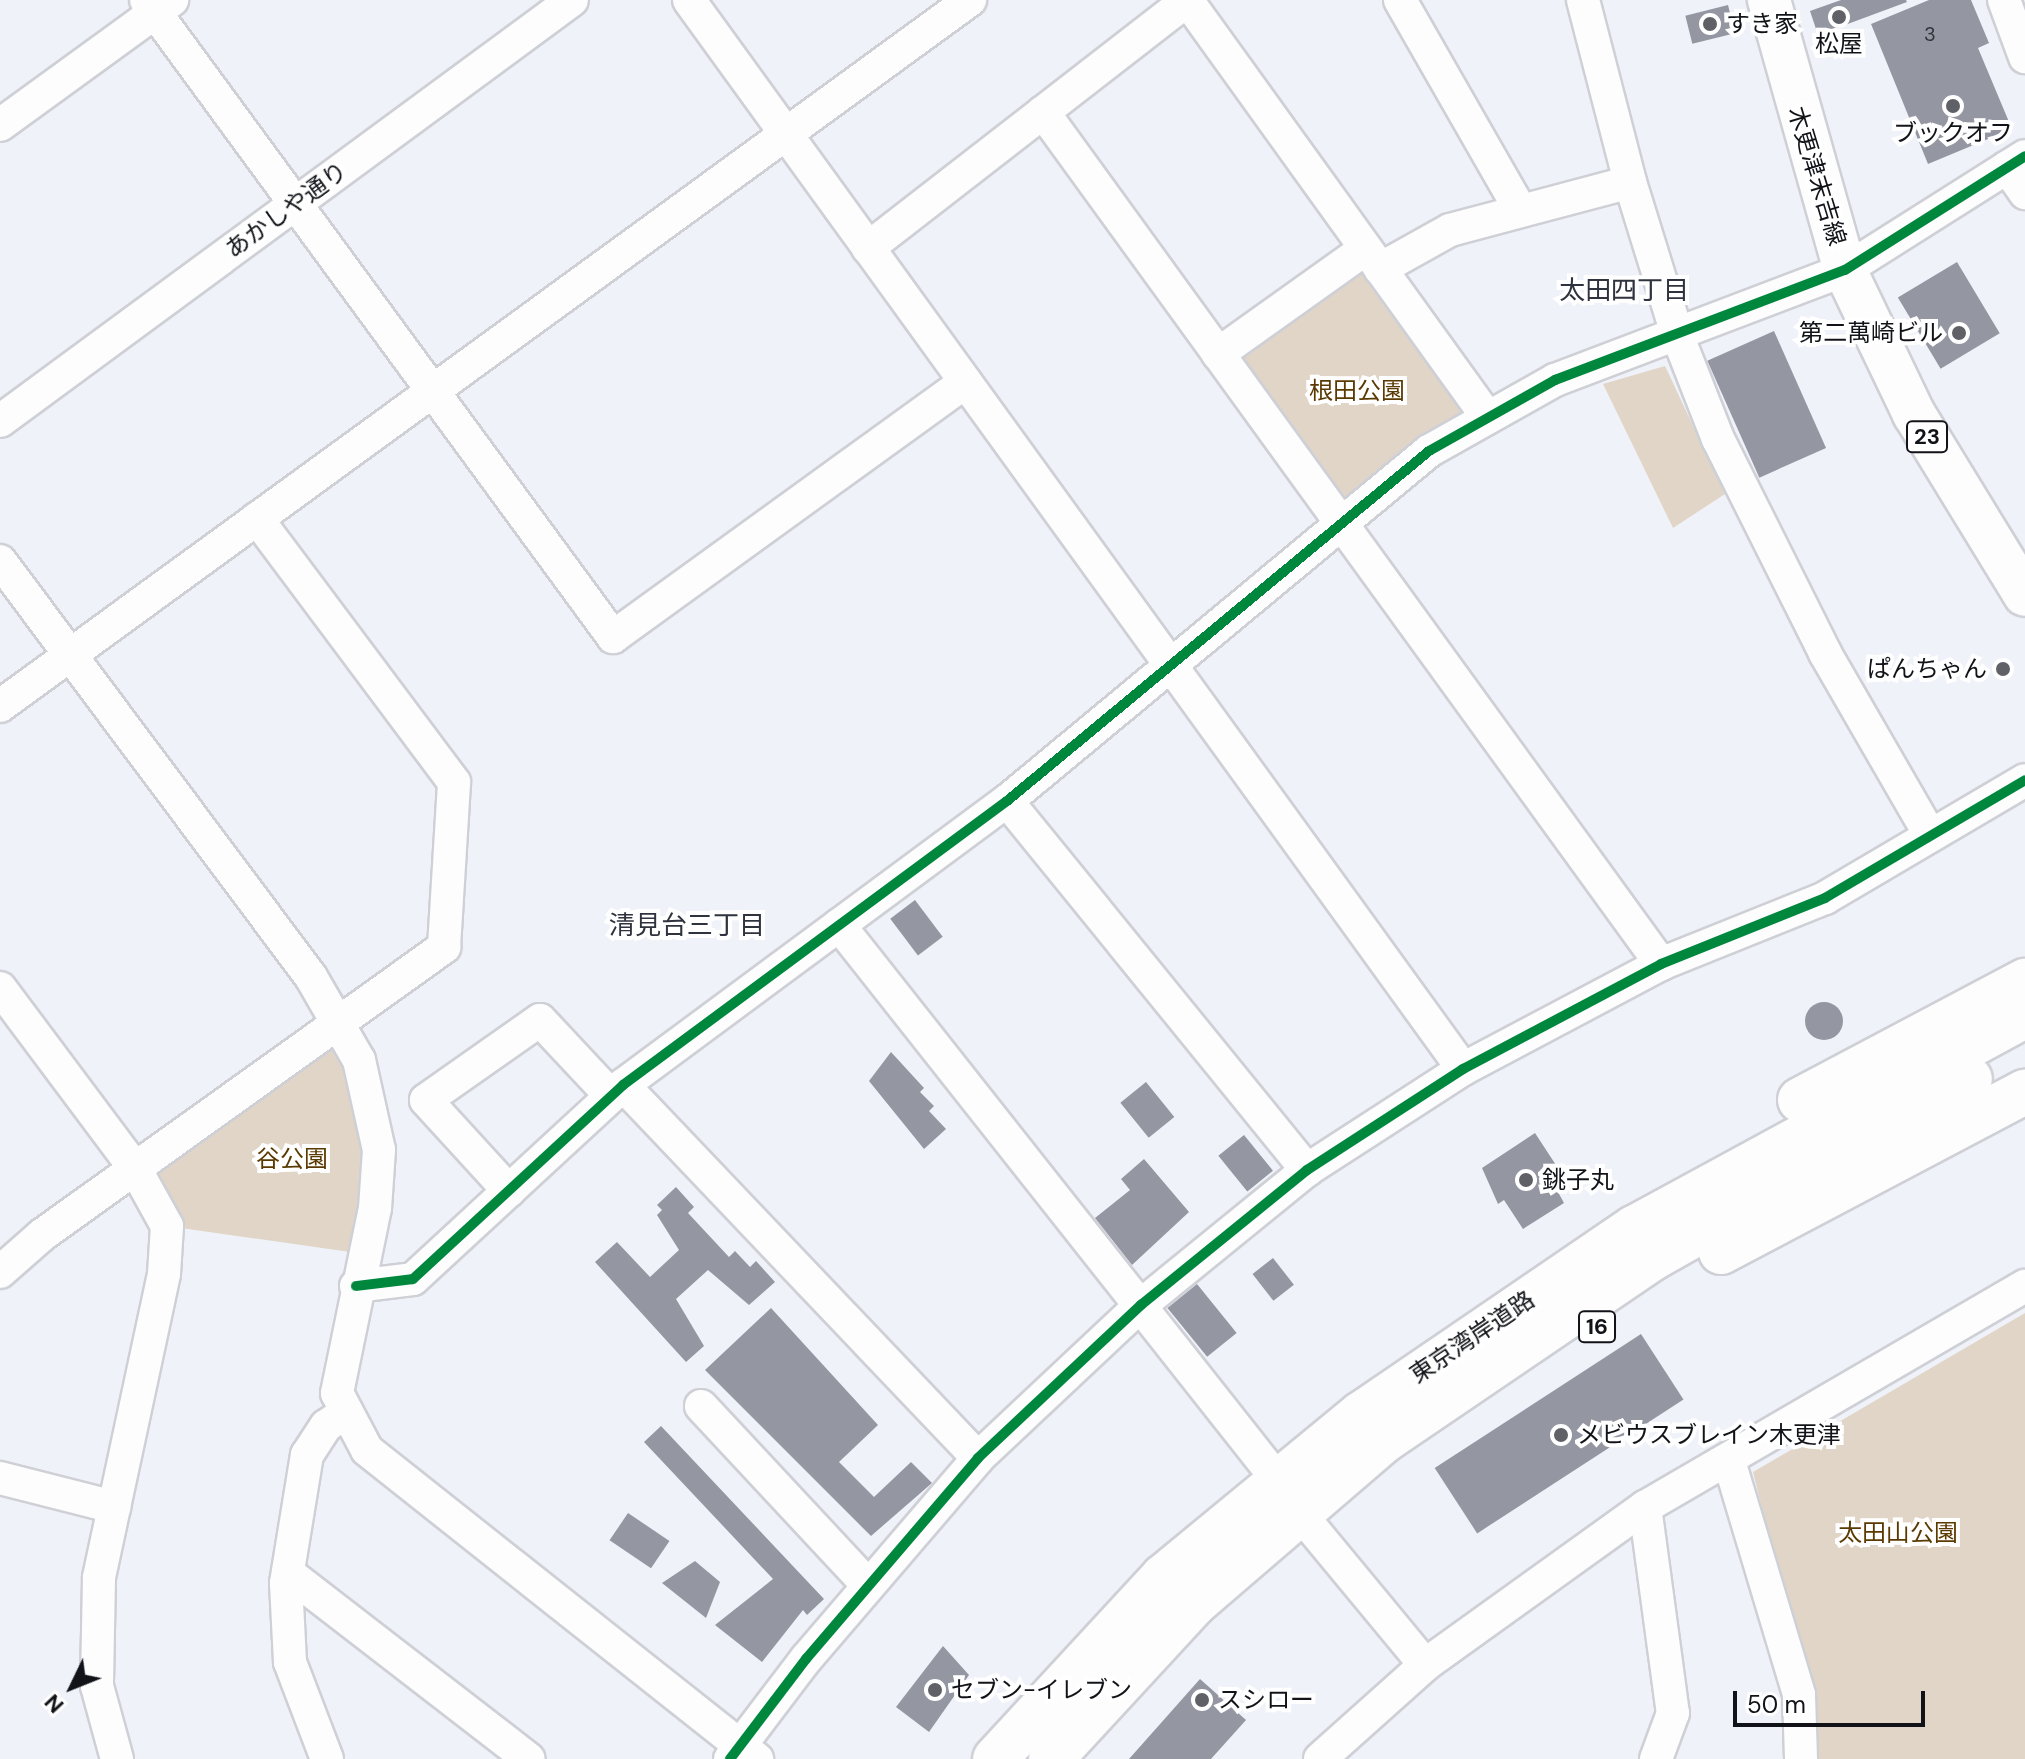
<!DOCTYPE html>
<html>
<head>
<meta charset="utf-8">
<style>
	body { margin:0 }
	#map { position:relative; width:2025px; height:1759px; overflow:hidden; background:#f0f2f9; font-family:"DM Sans","Noto Sans JP",sans-serif }
	div>[style] { position:absolute }
	.green>* { inset:0; background:#e1d5c8; transform-origin:0 0 }
	.building>* { inset:0; background:#9497a2; transform-origin:0 0 }
	.round { border-radius:50% }
	.roads { filter:drop-shadow(2px 0 #ced0d6) drop-shadow(-2px 0 #ced0d6) drop-shadow(0 2px #ced0d6) drop-shadow(0 -2px #ced0d6) }
	.minor>* { height:32px; margin:-16px; padding:0 16px; transform-origin:16px; border-radius:16px; background:#fdfdfe }
	.major>* { height:42px; margin:-21px; padding:0 21px; transform-origin:21px; border-radius:21px; background:#fdfdfe }
	.highway>* { height:44px; margin:-22px; padding:0 22px; transform-origin:22px; border-radius:22px; background:#fdfdfe }
	.cycleway>* { height:10px; margin:-5px; padding:0 5px; transform-origin:5px; border-radius:5px; background:#00873e }
	.dots>* { width:22px; height:22px; translate:-50% -50%; box-sizing:border-box; border:4px solid #fff; border-radius:50% }
	span { translate:-50% -50%; white-space:nowrap; text-align:center; line-height:1.15; -webkit-text-stroke:8px #fff; paint-order:stroke }
	.number-label { font-size:20px; color:#32343a }
	.number-label span { -webkit-text-stroke-width:0 }
	.shield-label span { padding:2px 6px; background:#fff; border:2px solid; border-radius:6px; -webkit-text-stroke-width:0 }
	.shield-label { font-size:22px; color:#111318; font-weight:700 }
	.poi-label { font-size:24px; color:#111318 }
	.left { translate:0 -50%; text-align:left }
	.right { translate:-100% -50%; text-align:right }
	.street-label { font-size:24px; color:#111318 }
	.park-label { font-size:24px; color:#5b3a02 }
	.neighbourhood-label { font-size:26px; color:#2f333e }
	.north { position:absolute; left:32px; top:1647px; width:80px; height:80px; -webkit-text-stroke:6px #fff; paint-order:stroke; rotate:227deg; font-size:22px; font-weight:700; line-height:32px; text-align:center; color:#111318 }
	.north::after { content:''; display:block; margin:auto; width:28px; height:36px; background:#111318; clip-path:polygon(50% 0,100% 100%,50% 72%,0 100%) }
	.scale { position:absolute; left:1733px; top:1691px; width:192px; height:36px; box-sizing:border-box; border:4px solid #111318; border-top:0; padding-left:10px; font-size:24px; line-height:28px; white-space:nowrap; color:#111318; -webkit-text-stroke:6px #fff; paint-order:stroke }
</style>
</head>
<body>
<div id="map">
	<div class="green">
		<div style="left:1364px;top:256px;width:191px;height:169px;rotate:54deg"></div>
		<div style="clip-path:polygon(1665px 366px,1725px 494px,1673px 528px,1603px 384px)"></div>
		<div style="clip-path:polygon(341px 1020px,372px 1106px,364px 1254px,167px 1226px,136px 1170px)"></div>
		<div style="clip-path:polygon(2025px 1313px,2025px 1759px,1815px 1759px,1808px 1694px,1753px 1472px)"></div>
	</div>
	<div class="building">
		<div style="clip-path:polygon(1841px 0,1906px 0,1907px 2px,1818px 35px,1810px 11px)"></div>
		<div style="clip-path:polygon(1929px 0,1971px 0,1989px 43px,1978px 48px,2012px 129px,1928px 164px,1871px 24px)"></div>
		<div style="left:1728px;top:5px;width:29px;height:44px;rotate:76deg"></div>
		<div style="left:1957px;top:262px;width:83px;height:69px;rotate:59deg"></div>
		<div style="left:1774px;top:331px;width:128px;height:73px;rotate:66deg"></div>
		<div style="left:915px;top:900px;width:46px;height:31px;rotate:53deg"></div>
		<div class="round" style="left:1805px;top:1002px;width:38px;height:38px"></div>
		<div style="clip-path:polygon(891px 1052px,924px 1088px,920px 1092px,934px 1106px,929px 1111px,946px 1129px,924px 1149px,869px 1081px)"></div>
		<div style="left:1146px;top:1082px;width:45px;height:33px;rotate:51deg"></div>
		<div style="clip-path:polygon(1535px 1133px,1569px 1185px,1558px 1192px,1564px 1203px,1523px 1229px,1504px 1200px,1498px 1204px,1482px 1168px)"></div>
		<div style="left:1244px;top:1135px;width:46px;height:33px;rotate:51deg"></div>
		<div style="clip-path:polygon(1144px 1159px,1189px 1212px,1132px 1265px,1095px 1218px,1130px 1190px,1121px 1179px)"></div>
		<div style="clip-path:polygon(676px 1187px,694px 1207px,688px 1213px,729px 1257px,735px 1251px,750px 1267px,756px 1261px,775px 1282px,749px 1305px,708px 1270px,676px 1299px,704px 1346px,686px 1362px,595px 1262px,617px 1242px,650px 1277px,679px 1250px,657px 1215px,662px 1210px,657px 1205px)"></div>
		<div style="left:1273px;top:1258px;width:34px;height:26px;rotate:52deg"></div>
		<div style="left:1197px;top:1284px;width:63px;height:38px;rotate:51deg"></div>
		<div style="clip-path:polygon(771px 1308px,878px 1425px,839px 1462px,874px 1497px,911px 1462px,932px 1483px,871px 1536px,705px 1370px)"></div>
		<div style="left:1641px;top:1334px;width:78px;height:246px;rotate:57deg"></div>
		<div style="clip-path:polygon(661px 1426px,824px 1599px,807px 1615px,803px 1610px,762px 1662px,715px 1625px,773px 1579px,644px 1442px)"></div>
		<div style="left:628px;top:1513px;width:50px;height:33px;rotate:34deg"></div>
		<div style="clip-path:polygon(695px 1561px,720px 1582px,706px 1618px,662px 1583px)"></div>
		<div style="clip-path:polygon(943px 1646px,969px 1675px,929px 1732px,896px 1707px)"></div>
		<div style="clip-path:polygon(1200px 1679px,1246px 1720px,1211px 1759px,1129px 1759px)"></div>
	</div>
	<div class="roads">
		<div class="minor">
			<div style="left:146px;top:0;width:790px;rotate:53.75deg"></div>
			<div style="left:613px;top:637px;width:435px;rotate:-35.9deg"></div>
			<div style="left:689px;top:0;width:1320px;rotate:54.09deg"></div>
			<div style="left:1187px;top:0;width:510px;rotate:54.25deg"></div>
			<div style="left:1400px;top:0;width:243px;rotate:60.2deg"></div>
			<div style="left:1583px;top:0;width:188px;rotate:75.5deg"></div>
			<div style="left:1630px;top:182px;width:162px;rotate:72.8deg"></div>
			<div style="left:1678px;top:337px;width:110px;rotate:68.6deg"></div>
			<div style="left:1718px;top:439px;width:239px;rotate:63.4deg"></div>
			<div style="left:1825px;top:653px;width:210px;rotate:60deg"></div>
			<div style="left:2004px;top:0;width:61px;rotate:69.8deg"></div>
			<div style="left:1043px;top:112px;width:1053px;rotate:54.04deg"></div>
			<div style="left:0;top:125px;width:213px;rotate:-36deg"></div>
			<div style="left:2007px;top:167px;width:32px;rotate:55deg"></div>
			<div style="left:868px;top:248px;width:403px;rotate:-37.8deg"></div>
			<div style="left:1380px;top:269px;width:80px;rotate:-29.1deg"></div>
			<div style="left:1450px;top:230px;width:186px;rotate:-14.9deg"></div>
			<div style="left:1218px;top:354px;width:181px;rotate:-35.5deg"></div>
			<div style="left:0;top:421px;width:710px;rotate:-36.35deg"></div>
			<div style="left:0;top:561px;width:519px;rotate:53.22deg"></div>
			<div style="left:311px;top:977px;width:96px;rotate:60deg"></div>
			<div style="left:359px;top:1060px;width:92px;rotate:77.5deg"></div>
			<div style="left:379px;top:1150px;width:58px;rotate:93.9deg"></div>
			<div style="left:375px;top:1208px;width:189px;rotate:101.6deg"></div>
			<div style="left:337px;top:1393px;width:64px;rotate:62.2deg"></div>
			<div style="left:367px;top:1450px;width:498px;rotate:38.4deg"></div>
			<div style="left:0;top:706px;width:1200px;rotate:-36.05deg"></div>
			<div style="left:1007px;top:801px;width:476px;rotate:50.9deg"></div>
			<div style="left:839px;top:925px;width:706px;rotate:51.67deg"></div>
			<div style="left:0;top:988px;width:227px;rotate:53.2deg"></div>
			<div style="left:136px;top:1170px;width:64px;rotate:61deg"></div>
			<div style="left:167px;top:1226px;width:48px;rotate:93.6deg"></div>
			<div style="left:164px;top:1274px;width:311px;rotate:102.1deg"></div>
			<div style="left:99px;top:1578px;width:108px;rotate:91.1deg"></div>
			<div style="left:97px;top:1686px;width:76px;rotate:74.7deg"></div>
			<div style="left:623px;top:1085px;width:515px;rotate:46.42deg"></div>
			<div style="left:509px;top:1191px;width:123px;rotate:-132.4deg"></div>
			<div style="left:426px;top:1100px;width:139px;rotate:-35.1deg"></div>
			<div style="left:540px;top:1020px;width:104px;rotate:46.9deg"></div>
			<div style="left:0;top:1272px;width:56px;rotate:-41.4deg"></div>
			<div style="left:42px;top:1235px;width:495px;rotate:-35.6deg"></div>
			<div style="left:444px;top:947px;width:165px;rotate:-86.5deg"></div>
			<div style="left:454px;top:782px;width:329px;rotate:-126.8deg"></div>
			<div style="left:356px;top:1286px;width:57px;rotate:-7deg"></div>
			<div style="left:413px;top:1279px;width:286px;rotate:-42.7deg"></div>
			<div style="left:623px;top:1085px;width:478px;rotate:-36.5deg"></div>
			<div style="left:1007px;top:801px;width:548px;rotate:-39.67deg"></div>
			<div style="left:1429px;top:451px;width:145px;rotate:-29.4deg"></div>
			<div style="left:1555px;top:380px;width:310px;rotate:-20.8deg"></div>
			<div style="left:1845px;top:270px;width:213px;rotate:-32.3deg"></div>
			<div style="left:701px;top:1406px;width:243px;rotate:47deg"></div>
			<div style="left:1729px;top:1461px;width:244px;rotate:73.3deg"></div>
			<div style="left:1799px;top:1695px;width:64px;rotate:88.2deg"></div>
			<div style="left:0;top:1478px;width:118px;rotate:14.3deg"></div>
			<div style="left:1645px;top:1507px;width:208px;rotate:82.3deg"></div>
			<div style="left:1673px;top:1713px;width:49px;rotate:110.3deg"></div>
			<div style="left:1311px;top:1527px;width:179px;rotate:50.4deg"></div>
			<div style="left:288px;top:1573px;width:304px;rotate:37.7deg"></div>
			<div style="left:327px;top:1759px;width:104px;rotate:-110.9deg"></div>
			<div style="left:290px;top:1662px;width:79px;rotate:-92.9deg"></div>
			<div style="left:286px;top:1583px;width:130px;rotate:-80.7deg"></div>
			<div style="left:307px;top:1455px;width:35px;rotate:-57deg"></div>
			<div style="left:326px;top:1426px;width:24px;rotate:-35deg"></div>
			<div style="left:730px;top:1759px;width:126px;rotate:-52.8deg"></div>
			<div style="left:806px;top:1659px;width:265px;rotate:-49.4deg"></div>
			<div style="left:978px;top:1458px;width:224px;rotate:-43.2deg"></div>
			<div style="left:1141px;top:1305px;width:214px;rotate:-39.1deg"></div>
			<div style="left:1307px;top:1170px;width:186px;rotate:-32.9deg"></div>
			<div style="left:1463px;top:1069px;width:224px;rotate:-27.9deg"></div>
			<div style="left:1661px;top:964px;width:177px;rotate:-21.9deg"></div>
			<div style="left:1825px;top:898px;width:232px;rotate:-30.5deg"></div>
			<div style="left:1320px;top:1759px;width:141px;rotate:-41.8deg"></div>
			<div style="left:1425px;top:1665px;width:271px;rotate:-35.7deg"></div>
			<div style="left:1645px;top:1507px;width:440px;rotate:-30.2deg"></div>
		</div>
		<div class="major">
			<div style="left:1769px;top:0;width:280px;rotate:74.3deg"></div>
			<div style="left:1845px;top:270px;width:160px;rotate:64.4deg"></div>
			<div style="left:1914px;top:414px;width:212px;rotate:58.5deg"></div>
		</div>
		<div class="highway">
			<div style="left:1800px;top:1100px;width:255px;rotate:-27.9deg"></div>
			<div style="left:1721px;top:1252px;width:344px;rotate:-27.8deg"></div>
			<div style="left:995px;top:1759px;width:248px;rotate:-47.3deg"></div>
			<div style="left:1163px;top:1577px;width:256px;rotate:-39.5deg"></div>
			<div style="left:1361px;top:1414px;width:330px;rotate:-34.3deg"></div>
			<div style="left:1634px;top:1228px;width:445px;rotate:-28.5deg"></div>
			<div style="left:1051px;top:1759px;width:211px;rotate:-47.3deg"></div>
			<div style="left:1194px;top:1604px;width:252px;rotate:-40.7deg"></div>
			<div style="left:1385px;top:1440px;width:324px;rotate:-34.2deg"></div>
			<div style="left:1653px;top:1258px;width:364px;rotate:-29.5deg"></div>
		</div>
	</div>
	<div class="cycleway">
		<div style="left:356px;top:1286px;width:57px;rotate:-7deg"></div>
		<div style="left:413px;top:1279px;width:286px;rotate:-42.7deg"></div>
		<div style="left:623px;top:1085px;width:478px;rotate:-36.5deg"></div>
		<div style="left:1007px;top:801px;width:548px;rotate:-39.67deg"></div>
		<div style="left:1429px;top:451px;width:145px;rotate:-29.4deg"></div>
		<div style="left:1555px;top:380px;width:310px;rotate:-20.8deg"></div>
		<div style="left:1845px;top:270px;width:213px;rotate:-32.3deg"></div>
		<div style="left:730px;top:1759px;width:126px;rotate:-52.8deg"></div>
		<div style="left:806px;top:1659px;width:265px;rotate:-49.4deg"></div>
		<div style="left:978px;top:1458px;width:224px;rotate:-43.2deg"></div>
		<div style="left:1141px;top:1305px;width:214px;rotate:-39.1deg"></div>
		<div style="left:1307px;top:1170px;width:186px;rotate:-32.9deg"></div>
		<div style="left:1463px;top:1069px;width:224px;rotate:-27.9deg"></div>
		<div style="left:1661px;top:964px;width:177px;rotate:-21.9deg"></div>
		<div style="left:1825px;top:898px;width:232px;rotate:-30.5deg"></div>
	</div>
	<div class="dots">
		<div style="left:1839px;top:17px;background:#5f6167"></div>
		<div style="left:1710px;top:24px;background:#5f6167"></div>
		<div style="left:1953px;top:106px;background:#5f6167"></div>
		<div style="left:1959px;top:333px;background:#5f6167"></div>
		<div style="left:2003px;top:669px;background:#5f6167"></div>
		<div style="left:1526px;top:1180px;background:#5f6167"></div>
		<div style="left:1561px;top:1435px;background:#5f6167"></div>
		<div style="left:935px;top:1690px;background:#5f6167"></div>
		<div style="left:1202px;top:1700px;background:#5f6167"></div>
	</div>
	<div class="number-label">
		<span style="left:1930px;top:34px">3</span>
	</div>
	<div class="shield-label">
		<span style="left:1927px;top:437px">23</span>
		<span style="left:1597px;top:1327px">16</span>
	</div>
	<div class="poi-label">
		<span class="left" style="left:1726px;top:24px">すき家</span>
		<span style="left:1839px;top:44px">松屋</span>
		<span style="left:1953px;top:133px">ブックオフ</span>
		<span class="right" style="left:1943px;top:333px">第二萬崎ビル</span>
		<span class="right" style="left:1987px;top:669px">ぱんちゃん</span>
		<span class="left" style="left:1542px;top:1180px">銚子丸</span>
		<span class="left" style="left:1577px;top:1435px">メビウスブレイン木更津</span>
		<span class="left" style="left:951px;top:1690px">セブン-イレブン</span>
		<span class="left" style="left:1218px;top:1700px">スシロー</span>
	</div>
	<div class="street-label">
		<span style="left:1817px;top:176px;rotate:73deg">木更津末吉線</span>
		<span style="left:286px;top:210px;rotate:-36deg">あかしや通り</span>
		<span style="left:1472px;top:1337px;rotate:-34deg">東京湾岸道路</span>
	</div>
	<div class="park-label">
		<span style="left:1357px;top:391px">根田公園</span>
		<span style="left:292px;top:1159px">谷公園</span>
		<span style="left:1898px;top:1533px">太田山公園</span>
	</div>
	<div class="neighbourhood-label">
		<span style="left:1624px;top:291px">太田四丁目</span>
		<span style="left:687px;top:926px">清見台三丁目</span>
	</div>
	<div class="north">N</div>
	<div class="scale">50 m</div>
</div>
</body>
</html>
